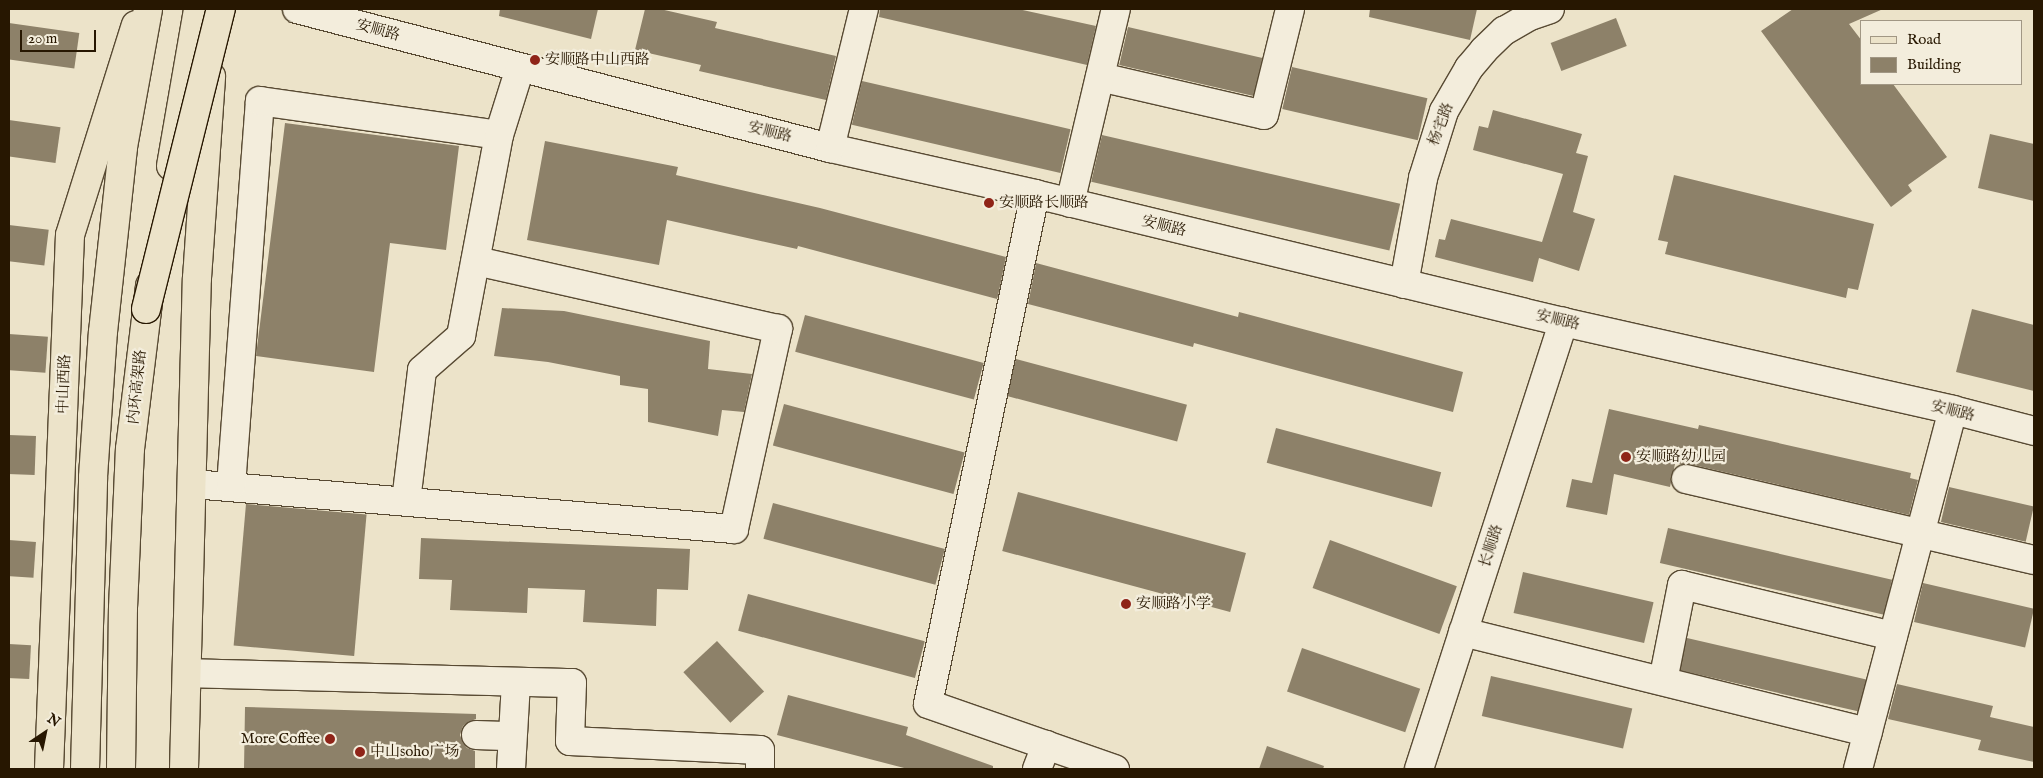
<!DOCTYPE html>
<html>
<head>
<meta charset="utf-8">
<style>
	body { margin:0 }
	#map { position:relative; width:2043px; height:778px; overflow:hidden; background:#ece3c9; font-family:"IM FELL English","Noto Serif SC",serif }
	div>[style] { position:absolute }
	.building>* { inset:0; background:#8d8169; transform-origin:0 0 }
	.roads { filter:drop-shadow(1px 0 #584a33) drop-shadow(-1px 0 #584a33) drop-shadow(0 1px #584a33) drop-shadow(0 -1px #584a33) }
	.minor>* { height:28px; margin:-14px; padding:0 14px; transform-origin:14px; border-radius:14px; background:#f3eddc }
	.major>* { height:28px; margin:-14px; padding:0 14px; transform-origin:14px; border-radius:14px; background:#ece3c9 }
	.highway>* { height:28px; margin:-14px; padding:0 14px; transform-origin:14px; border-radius:14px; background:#ece3c9 }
	.bridges { filter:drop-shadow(1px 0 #271701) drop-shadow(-1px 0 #271701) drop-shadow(0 1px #271701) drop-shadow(0 -1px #271701) }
	.highway-bridge>* { height:28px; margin:-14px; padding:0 14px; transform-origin:14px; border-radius:14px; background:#ece3c9 }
	.dots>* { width:14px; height:14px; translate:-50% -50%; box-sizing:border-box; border:2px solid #f3eddc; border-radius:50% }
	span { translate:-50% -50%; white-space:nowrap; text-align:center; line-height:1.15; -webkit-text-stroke:4.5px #f3eddc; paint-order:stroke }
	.street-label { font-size:15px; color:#271701 }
	.poi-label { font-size:15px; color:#271701 }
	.left { translate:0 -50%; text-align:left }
	.right { translate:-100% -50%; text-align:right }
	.frame { position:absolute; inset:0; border:10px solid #271701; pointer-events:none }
	.legend { position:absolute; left:1860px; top:20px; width:162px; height:65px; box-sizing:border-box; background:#f3eddc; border:1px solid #a19784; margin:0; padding:6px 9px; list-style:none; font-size:15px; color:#271701 }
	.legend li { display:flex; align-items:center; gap:10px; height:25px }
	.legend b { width:25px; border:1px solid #a19784 }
	.north { position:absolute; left:20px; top:708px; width:50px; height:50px; -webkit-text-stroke:4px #f3eddc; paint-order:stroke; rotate:34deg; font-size:14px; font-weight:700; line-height:20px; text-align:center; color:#271701 }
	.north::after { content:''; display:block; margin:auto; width:18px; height:22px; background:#271701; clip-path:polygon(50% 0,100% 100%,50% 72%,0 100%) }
	.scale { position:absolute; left:20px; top:30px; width:76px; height:22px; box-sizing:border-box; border:2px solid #271701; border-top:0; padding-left:6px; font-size:15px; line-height:18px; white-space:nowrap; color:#271701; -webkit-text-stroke:4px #f3eddc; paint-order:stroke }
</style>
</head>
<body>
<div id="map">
	<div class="building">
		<div style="clip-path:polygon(500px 9px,598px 9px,591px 39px,499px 16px)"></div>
		<div style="clip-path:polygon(645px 9px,660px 9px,717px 22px,715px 28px,836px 56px,826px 100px,699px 71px,701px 65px,635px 50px)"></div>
		<div style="clip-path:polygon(880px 9px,1018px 9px,1096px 26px,1087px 65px,879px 17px)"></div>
		<div style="clip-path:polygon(1370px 9px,1477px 9px,1470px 40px,1369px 17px)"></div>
		<div style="clip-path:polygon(1793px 9px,1883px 9px,1849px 24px,1862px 41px,1862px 84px,1893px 84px,1947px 157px,1908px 185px,1912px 191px,1891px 207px,1761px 31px)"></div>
		<div style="left:1616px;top:18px;width:30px;height:70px;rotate:69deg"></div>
		<div style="left:9px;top:23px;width:71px;height:36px;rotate:8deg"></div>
		<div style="left:1128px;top:27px;width:138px;height:39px;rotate:13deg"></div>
		<div style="left:1292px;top:67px;width:139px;height:43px;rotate:13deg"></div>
		<div style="left:862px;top:81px;width:214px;height:45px;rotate:13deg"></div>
		<div style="clip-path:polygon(1493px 110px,1582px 134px,1576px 153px,1588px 156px,1573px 212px,1595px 219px,1579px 271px,1539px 258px,1533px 282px,1435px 257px,1439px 239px,1445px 240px,1451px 219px,1542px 242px,1563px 174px,1473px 150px,1479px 126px,1488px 128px)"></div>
		<div style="left:9px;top:120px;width:52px;height:36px;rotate:8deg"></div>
		<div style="clip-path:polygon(285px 123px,459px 146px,446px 250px,390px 243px,374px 372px,256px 356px)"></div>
		<div style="clip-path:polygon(1990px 134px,2034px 144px,2034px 201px,1978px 188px)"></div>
		<div style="left:1102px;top:135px;width:306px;height:48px;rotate:13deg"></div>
		<div style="clip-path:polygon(545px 141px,678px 167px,676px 175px,820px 208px,1006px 257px,998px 296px,997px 299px,798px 246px,797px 249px,667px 220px,659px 265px,527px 240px)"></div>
		<div style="clip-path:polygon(1674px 175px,1874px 224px,1858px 290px,1848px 288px,1846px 298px,1665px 254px,1668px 242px,1658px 240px)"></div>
		<div style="left:9px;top:225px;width:40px;height:36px;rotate:7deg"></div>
		<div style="clip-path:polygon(1036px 263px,1238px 317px,1239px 312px,1463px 372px,1453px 412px,1194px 343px,1193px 347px,1028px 304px)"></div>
		<div style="clip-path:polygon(502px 308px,564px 311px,710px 341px,708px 369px,752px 374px,744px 412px,722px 410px,718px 436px,648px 422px,648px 389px,620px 385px,620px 376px,548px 362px,494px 356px)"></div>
		<div style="clip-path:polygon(1972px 309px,2034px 325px,2034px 391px,1956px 372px)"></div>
		<div style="left:805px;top:315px;width:185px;height:38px;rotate:15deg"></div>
		<div style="left:9px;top:334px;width:39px;height:36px;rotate:4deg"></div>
		<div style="left:1016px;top:359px;width:177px;height:38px;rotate:15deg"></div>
		<div style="left:784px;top:404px;width:187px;height:43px;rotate:15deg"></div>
		<div style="clip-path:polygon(1609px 409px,1698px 429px,1699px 425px,1911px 473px,1910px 478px,1918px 480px,1909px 515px,1689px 464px,1675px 464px,1670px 487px,1614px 474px,1607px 515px,1566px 507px,1572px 479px,1592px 483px)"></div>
		<div style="left:1276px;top:428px;width:171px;height:36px;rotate:15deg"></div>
		<div style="left:9px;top:435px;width:27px;height:39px;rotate:2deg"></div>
		<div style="left:1949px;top:487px;width:87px;height:36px;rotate:13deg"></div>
		<div style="left:1018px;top:492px;width:236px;height:61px;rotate:15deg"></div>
		<div style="left:773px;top:503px;width:178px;height:37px;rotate:15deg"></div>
		<div style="left:246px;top:504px;width:121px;height:142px;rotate:5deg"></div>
		<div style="left:1668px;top:528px;width:230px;height:36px;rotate:13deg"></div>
		<div style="clip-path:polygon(421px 538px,690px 549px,688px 590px,657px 589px,656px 626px,583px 622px,585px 590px,528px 588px,527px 613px,450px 610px,452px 580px,419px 579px)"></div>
		<div style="left:9px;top:540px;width:27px;height:36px;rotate:4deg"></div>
		<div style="left:1330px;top:540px;width:135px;height:51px;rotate:20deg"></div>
		<div style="left:1523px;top:572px;width:134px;height:42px;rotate:13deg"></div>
		<div style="left:1923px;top:583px;width:114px;height:40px;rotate:13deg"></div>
		<div style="left:748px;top:594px;width:183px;height:38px;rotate:15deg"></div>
		<div style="left:1687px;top:638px;width:184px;height:33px;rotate:13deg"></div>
		<div style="left:717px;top:641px;width:69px;height:46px;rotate:47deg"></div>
		<div style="left:9px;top:644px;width:22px;height:34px;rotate:3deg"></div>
		<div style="left:1302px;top:648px;width:125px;height:46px;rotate:19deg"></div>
		<div style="left:1491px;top:676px;width:145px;height:41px;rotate:13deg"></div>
		<div style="clip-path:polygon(1897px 684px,1993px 706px,1990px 717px,2034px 727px,2034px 762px,1978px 750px,1981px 740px,1888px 719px)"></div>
		<div style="clip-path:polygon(788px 695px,908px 727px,906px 735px,993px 766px,993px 769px,908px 769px,777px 735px)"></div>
		<div style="clip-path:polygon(245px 707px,476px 714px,476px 719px,468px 722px,463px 726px,460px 735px,463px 743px,467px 748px,475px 751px,475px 769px,244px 769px)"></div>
		<div style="clip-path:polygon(1267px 746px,1324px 766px,1323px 769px,1259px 769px)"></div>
	</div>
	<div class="roads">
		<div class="minor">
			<div style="left:297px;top:9px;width:551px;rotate:14.62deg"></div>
			<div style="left:830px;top:148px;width:210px;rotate:12.6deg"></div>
			<div style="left:1035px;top:194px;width:543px;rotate:13.63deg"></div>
			<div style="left:1563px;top:322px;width:400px;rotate:12.7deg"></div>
			<div style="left:1953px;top:410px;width:84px;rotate:14.5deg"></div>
			<div style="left:1100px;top:77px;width:168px;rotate:13deg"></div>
			<div style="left:1264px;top:115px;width:109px;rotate:-76.2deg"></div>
			<div style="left:830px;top:148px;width:143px;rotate:-76.3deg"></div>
			<div style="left:1035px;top:194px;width:521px;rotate:101.85deg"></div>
			<div style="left:928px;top:704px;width:198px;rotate:19.2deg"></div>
			<div style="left:1070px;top:203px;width:199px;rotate:-76.7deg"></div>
			<div style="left:1404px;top:284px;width:108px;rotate:-79.8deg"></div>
			<div style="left:1423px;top:178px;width:70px;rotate:-72.6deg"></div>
			<div style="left:1444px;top:111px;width:50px;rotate:-59.8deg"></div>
			<div style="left:1469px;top:68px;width:23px;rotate:-50deg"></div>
			<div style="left:1484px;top:50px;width:28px;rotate:-44deg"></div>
			<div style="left:1504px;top:31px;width:30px;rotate:-30deg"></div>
			<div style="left:1530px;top:16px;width:21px;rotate:-19deg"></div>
			<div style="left:1686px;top:479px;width:357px;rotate:13.1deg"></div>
			<div style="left:192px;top:484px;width:544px;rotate:4.75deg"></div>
			<div style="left:734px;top:529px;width:205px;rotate:-77.6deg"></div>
			<div style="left:778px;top:329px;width:310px;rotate:-167.3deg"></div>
			<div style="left:231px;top:486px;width:386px;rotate:-85.7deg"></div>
			<div style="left:260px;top:101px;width:241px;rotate:8.1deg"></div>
			<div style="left:406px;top:501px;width:132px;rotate:-83deg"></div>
			<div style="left:422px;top:370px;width:52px;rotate:-41.1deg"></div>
			<div style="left:461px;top:336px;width:205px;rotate:-79.3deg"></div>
			<div style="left:499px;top:135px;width:70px;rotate:-72.6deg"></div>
			<div style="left:1463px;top:632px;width:417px;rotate:13.9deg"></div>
			<div style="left:187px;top:673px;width:385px;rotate:1.5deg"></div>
			<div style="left:572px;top:683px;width:58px;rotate:92deg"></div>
			<div style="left:570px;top:741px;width:190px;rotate:2.7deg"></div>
			<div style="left:760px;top:750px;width:19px;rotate:90deg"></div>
			<div style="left:1663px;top:681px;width:98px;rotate:-78.8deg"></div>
			<div style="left:1682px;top:585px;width:217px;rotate:13.6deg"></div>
			<div style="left:476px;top:735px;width:36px;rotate:2deg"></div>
			<div style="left:511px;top:769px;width:87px;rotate:-86.7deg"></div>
			<div style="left:1037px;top:769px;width:26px;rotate:-69deg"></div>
			<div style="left:1419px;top:769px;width:470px;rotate:-72.1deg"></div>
			<div style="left:1858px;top:769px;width:371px;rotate:-75.2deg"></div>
		</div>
		<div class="major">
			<div style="left:49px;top:769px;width:534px;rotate:-87.75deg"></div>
			<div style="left:70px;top:235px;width:220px;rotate:-72.6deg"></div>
			<div style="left:184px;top:769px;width:491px;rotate:-88.5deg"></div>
			<div style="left:197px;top:278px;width:202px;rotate:-86deg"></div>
		</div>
		<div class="highway">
			<div style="left:171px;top:166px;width:159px;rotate:-80.2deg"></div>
			<div style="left:85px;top:769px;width:292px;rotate:-88.4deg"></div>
			<div style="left:93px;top:477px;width:145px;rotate:-86.1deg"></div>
			<div style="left:103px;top:332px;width:186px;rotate:-83.8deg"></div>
			<div style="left:123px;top:147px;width:140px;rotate:-79.7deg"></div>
			<div style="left:121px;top:769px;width:161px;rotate:-89.3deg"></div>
			<div style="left:123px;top:608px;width:159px;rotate:-87.5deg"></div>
			<div style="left:130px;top:449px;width:165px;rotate:-83deg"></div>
		</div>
	</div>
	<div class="bridges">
		<div class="highway-bridge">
			<div style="left:146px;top:309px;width:309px;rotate:-76deg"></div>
		</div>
	</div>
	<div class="dots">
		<div style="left:535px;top:60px;background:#8f2418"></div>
		<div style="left:989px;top:203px;background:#8f2418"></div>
		<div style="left:1626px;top:457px;background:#8f2418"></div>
		<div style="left:1126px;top:604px;background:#8f2418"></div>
		<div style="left:330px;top:739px;background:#8f2418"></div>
		<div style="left:360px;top:752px;background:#8f2418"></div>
	</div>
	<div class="street-label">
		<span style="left:378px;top:30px;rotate:15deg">安顺路</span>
		<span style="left:1441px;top:124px;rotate:-69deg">杨宅路</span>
		<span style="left:770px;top:132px;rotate:14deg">安顺路</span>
		<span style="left:1164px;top:226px;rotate:14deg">安顺路</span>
		<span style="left:1558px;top:320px;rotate:13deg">安顺路</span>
		<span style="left:64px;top:384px;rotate:-88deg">中山西路</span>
		<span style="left:137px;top:387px;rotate:-84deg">内环高架路</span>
		<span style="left:1953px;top:411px;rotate:14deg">安顺路</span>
		<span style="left:1491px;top:546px;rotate:-72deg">长顺路</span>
	</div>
	<div class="poi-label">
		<span class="left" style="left:545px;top:60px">安顺路中山西路</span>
		<span class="left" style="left:999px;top:203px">安顺路长顺路</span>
		<span class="left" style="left:1636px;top:457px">安顺路幼儿园</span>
		<span class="left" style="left:1136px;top:604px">安顺路小学</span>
		<span class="right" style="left:320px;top:739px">More Coffee</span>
		<span class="left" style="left:370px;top:752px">中山soho广场</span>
	</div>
	<div class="frame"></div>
	<ul class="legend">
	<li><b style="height:6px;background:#ece3c9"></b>Road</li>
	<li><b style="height:14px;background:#8d8169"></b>Building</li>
	</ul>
	<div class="north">N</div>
	<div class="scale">20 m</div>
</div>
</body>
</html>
